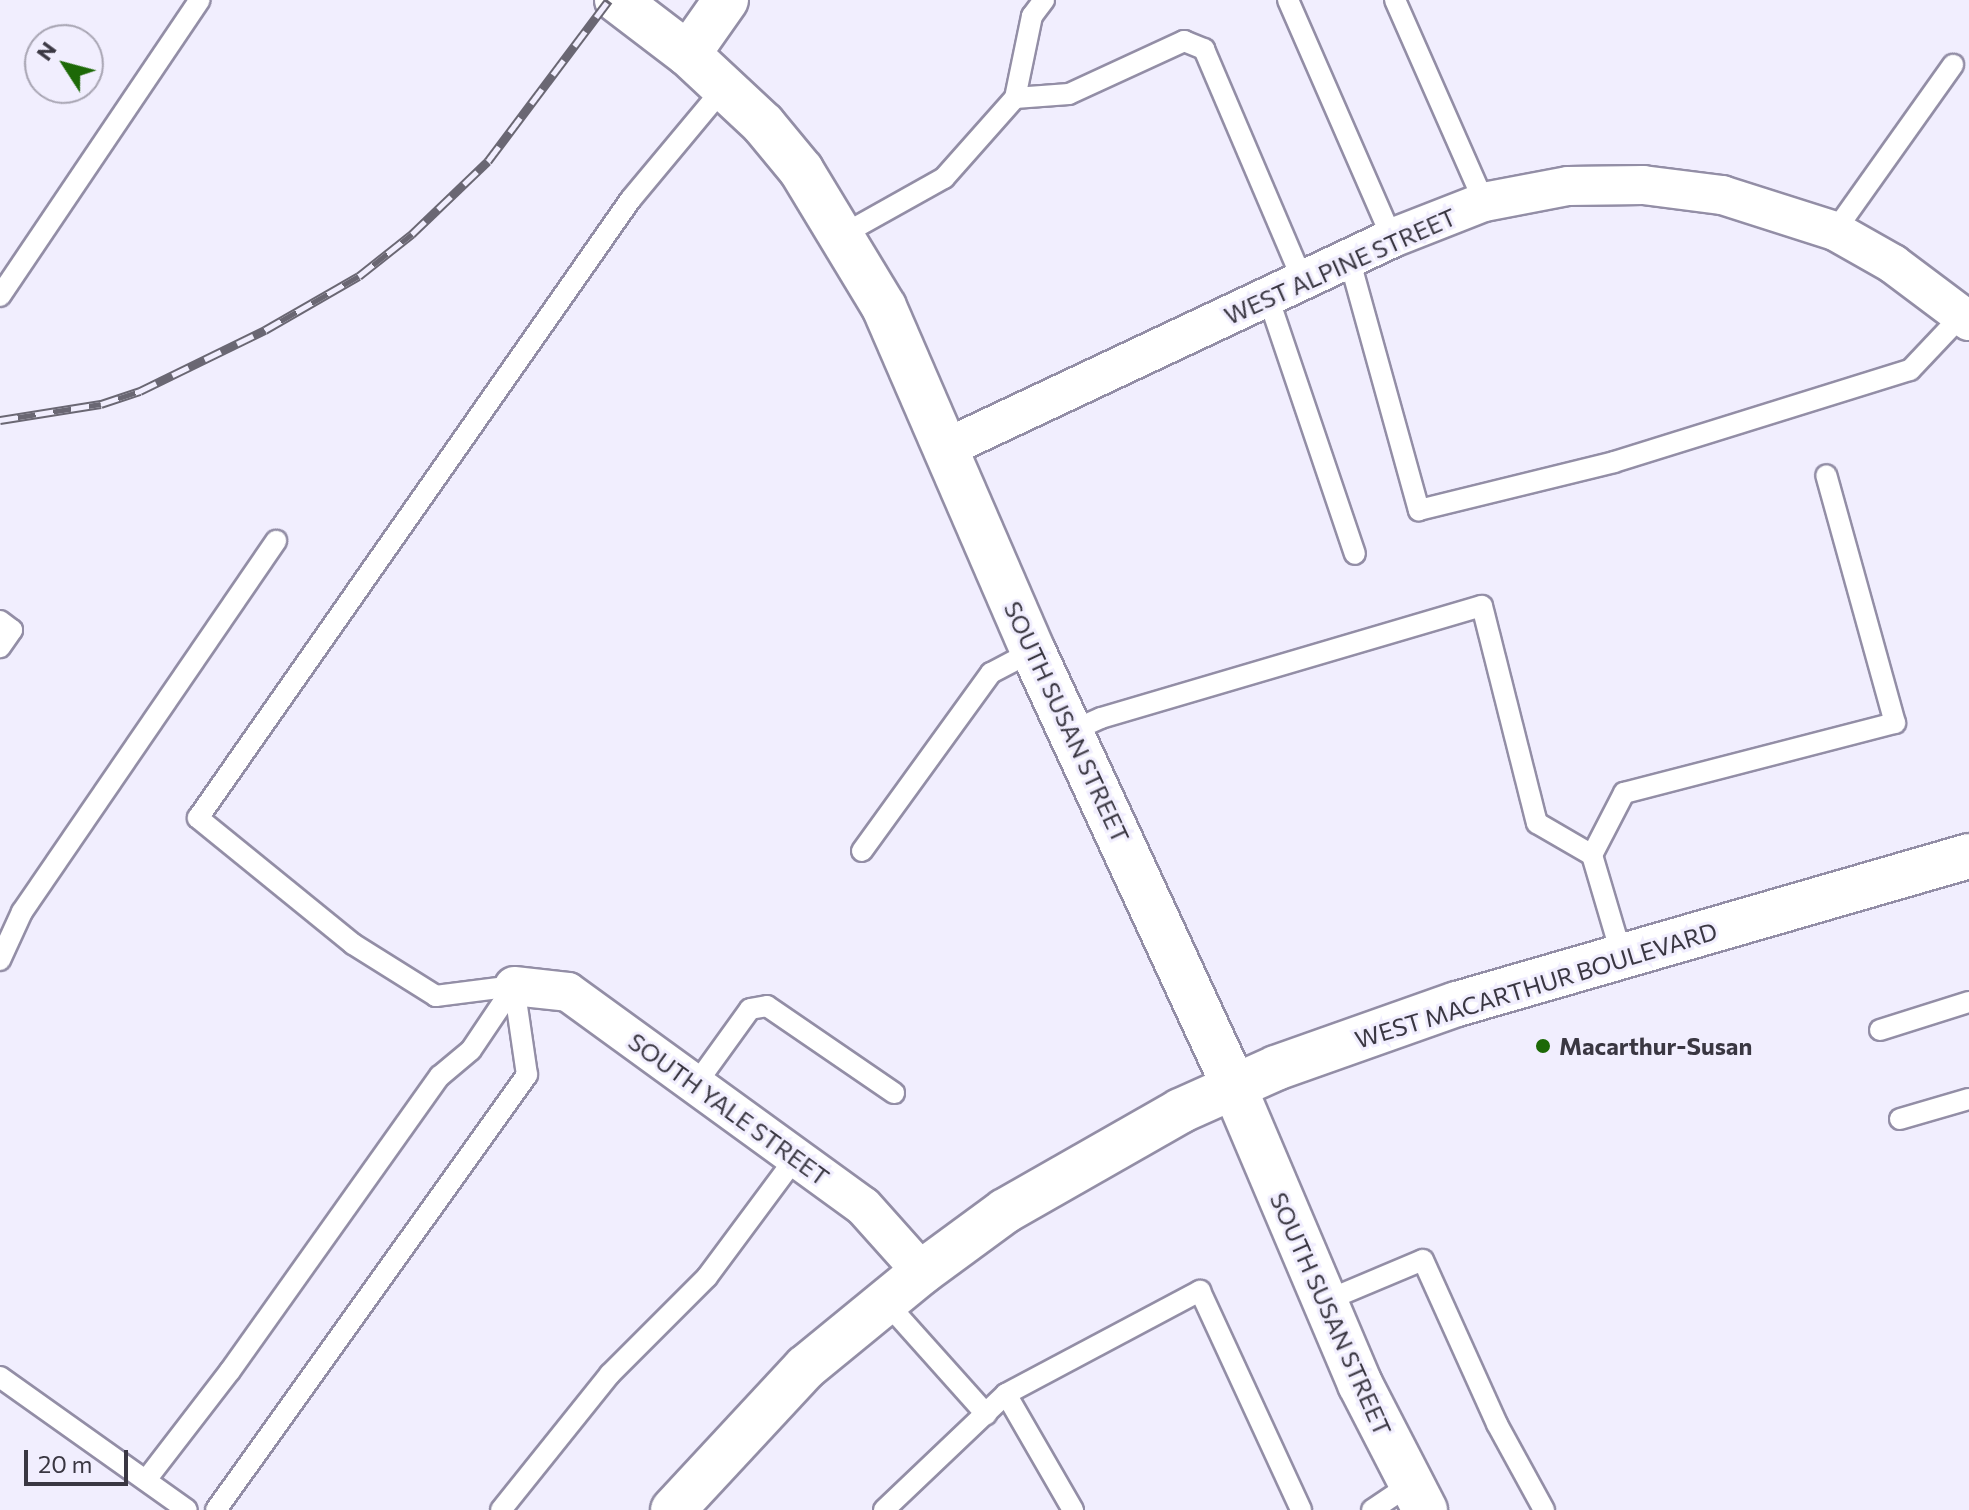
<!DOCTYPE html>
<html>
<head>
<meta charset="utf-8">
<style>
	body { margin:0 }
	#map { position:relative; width:1969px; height:1510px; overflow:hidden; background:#f1eefe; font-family:Commissioner,sans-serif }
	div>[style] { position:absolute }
	.roads { filter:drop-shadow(2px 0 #938ea6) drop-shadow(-2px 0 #938ea6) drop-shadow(0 2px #938ea6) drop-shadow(0 -2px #938ea6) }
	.service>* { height:20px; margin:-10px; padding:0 10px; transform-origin:10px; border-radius:10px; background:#fff }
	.minor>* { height:38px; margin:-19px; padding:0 19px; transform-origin:19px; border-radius:19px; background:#fff }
	.tertiary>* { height:44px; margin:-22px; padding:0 22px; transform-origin:22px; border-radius:22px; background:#fff }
	.primary>* { height:44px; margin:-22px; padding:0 22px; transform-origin:22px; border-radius:22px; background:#fff }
	.rail>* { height:9px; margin-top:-4.5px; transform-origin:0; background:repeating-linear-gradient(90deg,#f1eefe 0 18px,#6a6773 0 36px); box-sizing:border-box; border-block:2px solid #6a6773 }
	.dots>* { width:22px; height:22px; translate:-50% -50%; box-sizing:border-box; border:4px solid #f1eefe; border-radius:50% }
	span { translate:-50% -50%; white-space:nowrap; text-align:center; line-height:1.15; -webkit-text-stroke:6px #f1eefe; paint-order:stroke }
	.street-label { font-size:24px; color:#3a3742 }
	.poi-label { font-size:24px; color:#3a3742; font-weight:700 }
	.left { translate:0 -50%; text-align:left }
	.north { position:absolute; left:24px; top:24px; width:80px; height:80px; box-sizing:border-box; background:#f1eefe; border:2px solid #a8a5b3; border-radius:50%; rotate:306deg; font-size:22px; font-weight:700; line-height:32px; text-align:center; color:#3a3742 }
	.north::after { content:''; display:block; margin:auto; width:28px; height:36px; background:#1d6907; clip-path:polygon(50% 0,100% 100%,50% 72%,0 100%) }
	.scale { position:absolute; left:24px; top:1450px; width:104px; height:36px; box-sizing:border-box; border:4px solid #3a3742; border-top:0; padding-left:10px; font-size:24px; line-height:28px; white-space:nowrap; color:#3a3742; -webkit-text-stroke:6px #f1eefe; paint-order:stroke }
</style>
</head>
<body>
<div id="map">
	<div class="roads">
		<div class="service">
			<div style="left:1288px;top:0;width:260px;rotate:66.4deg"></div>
			<div style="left:1395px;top:0;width:221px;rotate:66.2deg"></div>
			<div style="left:1015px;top:98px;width:54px;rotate:-4.2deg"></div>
			<div style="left:1069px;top:94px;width:127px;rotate:-24.7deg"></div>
			<div style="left:1184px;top:41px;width:22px;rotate:22deg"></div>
			<div style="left:1204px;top:49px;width:250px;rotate:66.9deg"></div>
			<div style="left:1835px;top:231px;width:204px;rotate:-54.6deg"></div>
			<div style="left:842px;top:235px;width:117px;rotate:-29.2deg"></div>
			<div style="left:944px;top:178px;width:107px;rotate:-48.4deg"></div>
			<div style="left:1015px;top:98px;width:84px;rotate:-78.3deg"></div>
			<div style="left:1032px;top:16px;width:20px;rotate:-53deg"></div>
			<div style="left:1349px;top:258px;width:262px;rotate:74.5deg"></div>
			<div style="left:1419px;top:510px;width:201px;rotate:-13.8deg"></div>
			<div style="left:1614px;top:462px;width:310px;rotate:-17.3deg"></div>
			<div style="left:1910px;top:370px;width:76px;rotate:-46.6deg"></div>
			<div style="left:0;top:296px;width:357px;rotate:-56deg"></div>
			<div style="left:1268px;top:297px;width:271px;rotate:71.3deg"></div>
			<div style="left:0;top:621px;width:15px;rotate:37deg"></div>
			<div style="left:12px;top:630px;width:21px;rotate:125deg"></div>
			<div style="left:1072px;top:731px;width:32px;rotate:-24deg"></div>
			<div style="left:1101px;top:718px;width:397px;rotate:-16.4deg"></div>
			<div style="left:1482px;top:606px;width:224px;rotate:75.8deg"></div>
			<div style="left:1537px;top:823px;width:64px;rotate:30.2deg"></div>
			<div style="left:1592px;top:855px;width:105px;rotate:73.5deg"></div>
			<div style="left:862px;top:851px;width:220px;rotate:-54.1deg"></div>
			<div style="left:991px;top:673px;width:47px;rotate:-27.6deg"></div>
			<div style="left:1592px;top:855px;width:70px;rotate:-62.7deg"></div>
			<div style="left:1624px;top:793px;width:280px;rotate:-14.5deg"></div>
			<div style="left:1895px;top:723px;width:257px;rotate:-105.5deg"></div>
			<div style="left:0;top:960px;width:53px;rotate:-65.4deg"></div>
			<div style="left:22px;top:912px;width:450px;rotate:-55.6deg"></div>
			<div style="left:514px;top:986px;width:79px;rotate:172.7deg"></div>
			<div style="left:436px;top:996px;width:98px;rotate:-147.9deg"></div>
			<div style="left:353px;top:944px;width:200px;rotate:-140.9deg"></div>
			<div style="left:198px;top:818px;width:755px;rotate:-55.03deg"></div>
			<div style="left:631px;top:199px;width:147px;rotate:-50.2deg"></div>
			<div style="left:1880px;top:1030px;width:93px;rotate:-17.5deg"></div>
			<div style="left:696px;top:1084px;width:92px;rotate:-54.2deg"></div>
			<div style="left:750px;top:1009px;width:17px;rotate:-10deg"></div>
			<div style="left:767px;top:1006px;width:154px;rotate:34.4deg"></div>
			<div style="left:1900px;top:1119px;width:72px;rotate:-16.2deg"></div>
			<div style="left:885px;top:1301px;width:152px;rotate:48.2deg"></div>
			<div style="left:1323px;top:1302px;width:108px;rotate:-22.8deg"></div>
			<div style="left:1423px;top:1260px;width:180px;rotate:65.7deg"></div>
			<div style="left:1497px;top:1424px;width:98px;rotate:61.3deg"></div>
			<div style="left:0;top:1377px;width:229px;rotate:35.4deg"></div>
			<div style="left:1006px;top:1394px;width:134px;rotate:60deg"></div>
			<div style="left:146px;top:1480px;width:138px;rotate:-52.4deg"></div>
			<div style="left:230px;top:1371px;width:362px;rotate:-54.6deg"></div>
			<div style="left:440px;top:1076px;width:40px;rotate:-40deg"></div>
			<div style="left:471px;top:1050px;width:77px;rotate:-56.1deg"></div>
			<div style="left:216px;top:1510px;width:535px;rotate:-54.44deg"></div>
			<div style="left:527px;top:1075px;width:90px;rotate:-98.3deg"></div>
			<div style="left:501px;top:1510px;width:174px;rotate:-51.3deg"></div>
			<div style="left:610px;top:1374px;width:137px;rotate:-45deg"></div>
			<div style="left:707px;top:1277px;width:149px;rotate:-53.4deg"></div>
			<div style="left:884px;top:1510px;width:168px;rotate:-43.6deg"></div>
			<div style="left:1006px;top:1394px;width:220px;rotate:-28deg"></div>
			<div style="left:1200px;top:1291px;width:241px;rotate:65.2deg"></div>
			<div style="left:1372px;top:1510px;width:45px;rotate:-34deg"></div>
		</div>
		<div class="minor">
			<div style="left:944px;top:449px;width:495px;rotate:-25.2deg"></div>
			<div style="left:1392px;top:238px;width:99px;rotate:-21.4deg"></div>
			<div style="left:1484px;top:202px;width:86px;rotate:-10.8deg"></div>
			<div style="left:1568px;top:186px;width:75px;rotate:-0.8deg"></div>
			<div style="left:1643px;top:185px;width:80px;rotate:7.2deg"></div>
			<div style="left:1722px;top:195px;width:119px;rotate:17.7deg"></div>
			<div style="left:1835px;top:231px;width:67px;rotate:29.6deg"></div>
			<div style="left:1893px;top:264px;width:95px;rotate:36.9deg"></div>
			<div style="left:514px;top:986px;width:54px;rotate:6.3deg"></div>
			<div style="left:568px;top:992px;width:364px;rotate:36deg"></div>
			<div style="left:863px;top:1206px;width:89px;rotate:48.2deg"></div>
		</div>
		<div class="tertiary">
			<div style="left:617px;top:0;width:89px;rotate:37.3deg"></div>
			<div style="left:688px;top:54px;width:103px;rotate:43deg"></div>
			<div style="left:763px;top:124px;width:60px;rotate:50.4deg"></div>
			<div style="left:801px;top:170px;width:160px;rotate:58.8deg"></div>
			<div style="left:884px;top:307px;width:375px;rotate:66.6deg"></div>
			<div style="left:1033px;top:651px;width:480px;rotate:65.2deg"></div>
			<div style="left:1234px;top:1087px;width:323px;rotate:67deg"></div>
			<div style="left:1360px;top:1384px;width:142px;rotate:62.7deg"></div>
			<div style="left:688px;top:54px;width:66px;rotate:-54.9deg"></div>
		</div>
		<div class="primary">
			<div style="left:673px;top:1510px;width:195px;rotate:-47.1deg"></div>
			<div style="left:806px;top:1367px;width:150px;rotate:-39.3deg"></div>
			<div style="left:922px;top:1272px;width:103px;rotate:-36.3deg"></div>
			<div style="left:1005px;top:1211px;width:202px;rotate:-29.7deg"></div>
			<div style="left:1180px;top:1111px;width:105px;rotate:-24.1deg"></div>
			<div style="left:1276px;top:1068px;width:192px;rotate:-19.5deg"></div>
			<div style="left:1457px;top:1004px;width:533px;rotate:-16.12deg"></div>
		</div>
	</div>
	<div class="rail">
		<div style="left:0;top:420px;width:102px;rotate:-9deg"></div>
		<div style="left:101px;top:404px;width:41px;rotate:-18.4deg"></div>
		<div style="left:140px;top:391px;width:139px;rotate:-26deg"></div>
		<div style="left:265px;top:330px;width:108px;rotate:-29.9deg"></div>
		<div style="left:359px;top:276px;width:68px;rotate:-38.4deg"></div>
		<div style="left:412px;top:234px;width:105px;rotate:-43.8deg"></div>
		<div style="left:488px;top:161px;width:201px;rotate:-53.1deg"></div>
	</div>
	<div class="dots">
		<div style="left:1543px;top:1046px;background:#1d6907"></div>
	</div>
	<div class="street-label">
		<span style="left:1340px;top:266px;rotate:-24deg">WEST ALPINE STREET</span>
		<span style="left:1067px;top:722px;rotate:65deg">SOUTH SUSAN STREET</span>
		<span style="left:1536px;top:985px;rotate:-17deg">WEST MACARTHUR BOULEVARD</span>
		<span style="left:729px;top:1109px;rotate:36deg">SOUTH YALE STREET</span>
		<span style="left:1331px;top:1314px;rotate:66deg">SOUTH SUSAN STREET</span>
	</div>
	<div class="poi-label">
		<span class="left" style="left:1559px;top:1046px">Macarthur-Susan</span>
	</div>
	<div class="north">N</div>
	<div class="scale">20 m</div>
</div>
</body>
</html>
